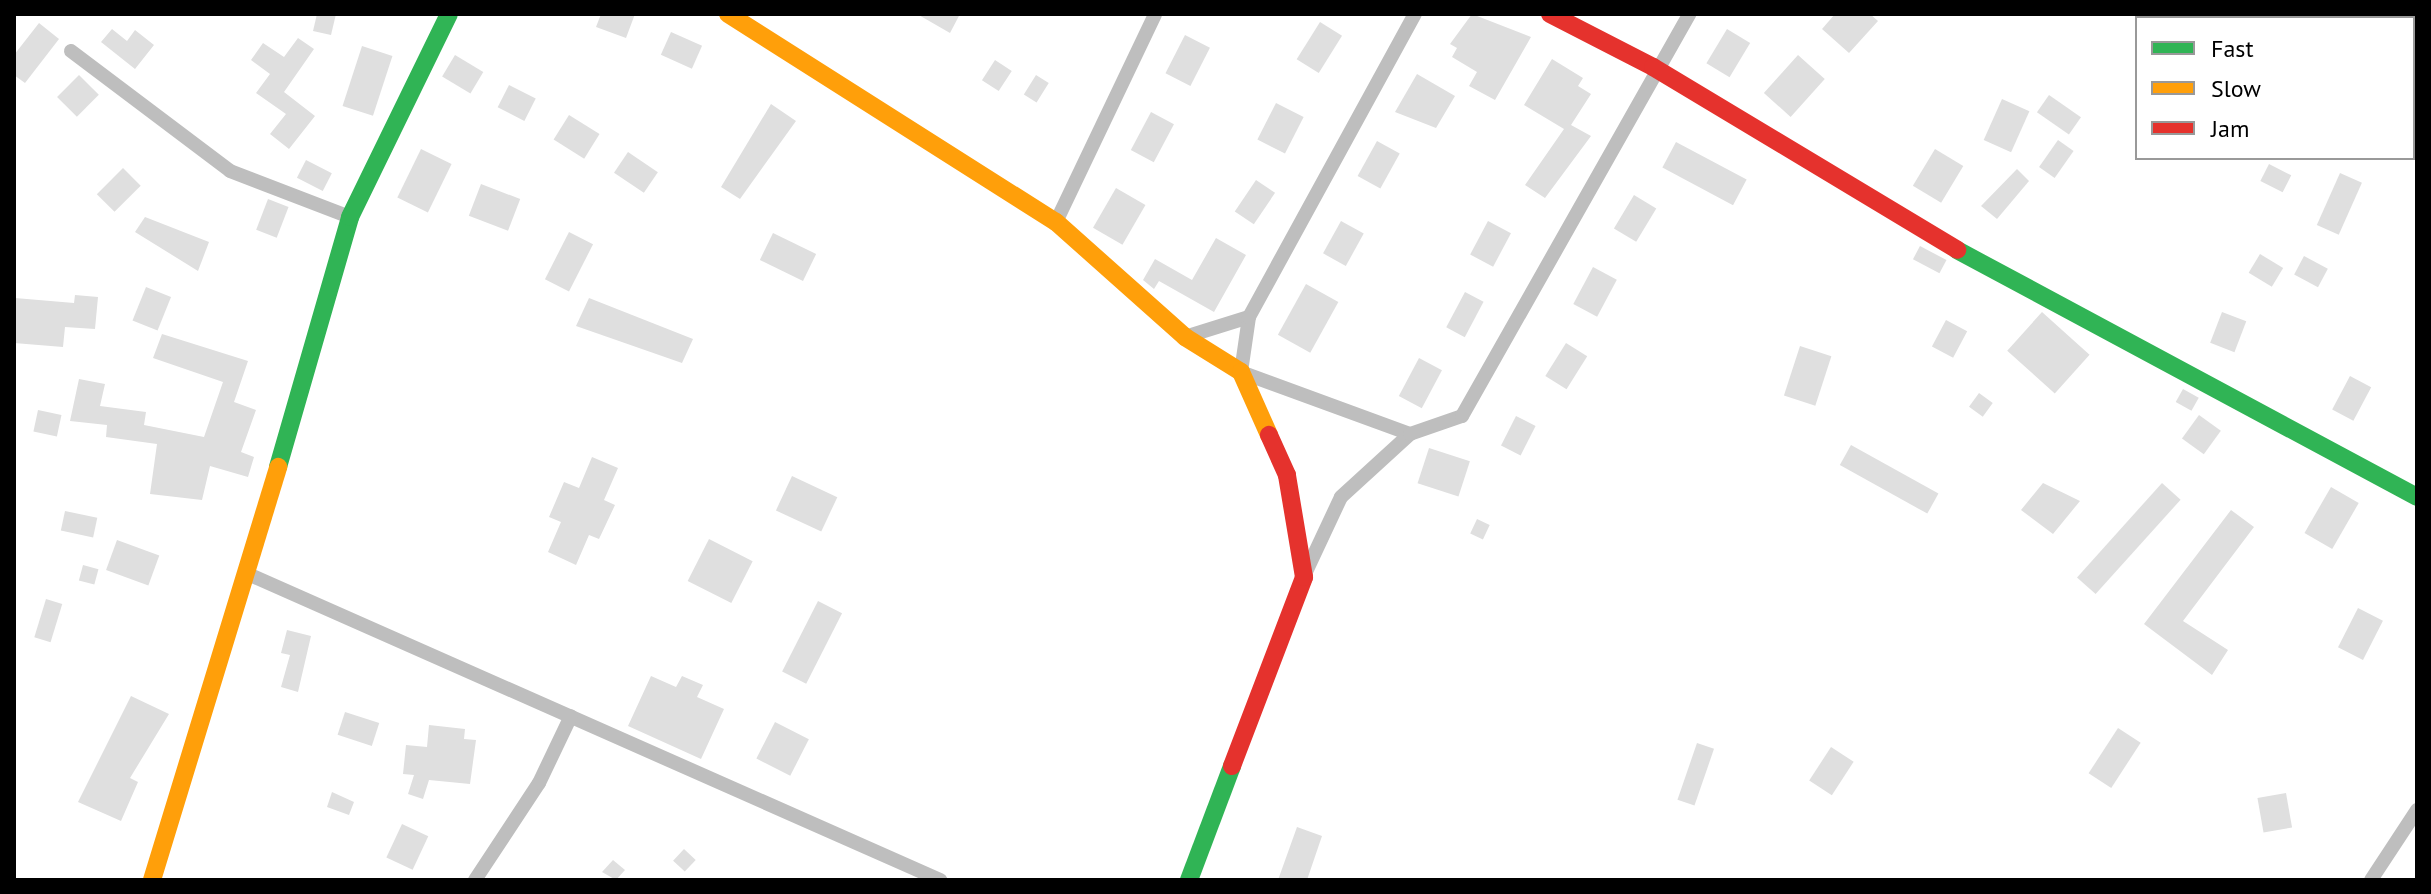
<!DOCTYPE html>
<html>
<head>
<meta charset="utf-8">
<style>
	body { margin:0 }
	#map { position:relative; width:2431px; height:894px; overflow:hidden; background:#fff; font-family:"PT Sans",sans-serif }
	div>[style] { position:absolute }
	.building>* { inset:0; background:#dfdfdf; transform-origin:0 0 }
	.street>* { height:14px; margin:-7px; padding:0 7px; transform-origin:7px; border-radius:7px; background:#bebebe }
	.fast>* { height:18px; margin:-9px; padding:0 9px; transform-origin:9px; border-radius:9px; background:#30b455 }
	.slow>* { height:18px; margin:-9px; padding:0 9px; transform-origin:9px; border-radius:9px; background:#ff9f0a }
	.jam>* { height:18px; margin:-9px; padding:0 9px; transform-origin:9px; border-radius:9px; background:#e5322d }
	span { translate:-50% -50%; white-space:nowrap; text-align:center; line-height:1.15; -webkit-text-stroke:6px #fff; paint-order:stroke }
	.frame { position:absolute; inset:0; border:16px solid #000; pointer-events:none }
	.legend { position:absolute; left:2135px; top:16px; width:280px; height:144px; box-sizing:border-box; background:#fff; border:2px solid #999; margin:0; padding:10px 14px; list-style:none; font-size:24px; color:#000 }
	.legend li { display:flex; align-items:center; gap:16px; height:40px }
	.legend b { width:40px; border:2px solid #999 }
</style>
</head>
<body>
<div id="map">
	<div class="building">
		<div style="clip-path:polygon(317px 14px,336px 14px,331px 35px,313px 31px)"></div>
		<div style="clip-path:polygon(601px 14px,635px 14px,626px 38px,596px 27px)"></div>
		<div style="clip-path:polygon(917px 14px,960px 14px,950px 33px)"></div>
		<div style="clip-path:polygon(1472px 14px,1531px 37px,1495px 100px,1469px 86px,1477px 72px,1452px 57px,1457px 48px,1450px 44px)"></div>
		<div style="clip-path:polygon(1835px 14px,1870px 14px,1878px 21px,1849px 53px,1822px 29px)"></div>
		<div style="left:1320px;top:22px;width:26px;height:44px;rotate:32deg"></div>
		<div style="clip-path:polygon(39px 23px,59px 39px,25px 83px,14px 75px,14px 55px)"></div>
		<div style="clip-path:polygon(112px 29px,127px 41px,135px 30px,154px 45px,135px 69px,101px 42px)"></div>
		<div style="left:1727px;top:29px;width:27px;height:40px;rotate:31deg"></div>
		<div style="left:671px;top:32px;width:34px;height:25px;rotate:24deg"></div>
		<div style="left:1185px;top:35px;width:28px;height:43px;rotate:27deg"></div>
		<div style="clip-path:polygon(298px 38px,314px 49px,284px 92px,315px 116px,289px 149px,270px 134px,286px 114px,256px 93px,270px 74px,251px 60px,263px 43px,284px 57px)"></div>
		<div style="left:362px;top:46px;width:32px;height:63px;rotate:18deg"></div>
		<div style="left:455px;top:55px;width:33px;height:25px;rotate:31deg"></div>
		<div style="left:1798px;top:55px;width:36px;height:51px;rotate:42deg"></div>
		<div style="clip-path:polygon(1552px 59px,1583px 78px,1578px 86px,1591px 94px,1571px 125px,1591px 136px,1545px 198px,1525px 185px,1564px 129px,1524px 105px)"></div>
		<div style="left:995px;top:60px;width:20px;height:24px;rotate:33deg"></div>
		<div style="clip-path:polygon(1417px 74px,1455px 96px,1436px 128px,1395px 112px)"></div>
		<div style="left:79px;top:75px;width:28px;height:31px;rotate:45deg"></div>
		<div style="left:1036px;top:75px;width:15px;height:23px;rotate:32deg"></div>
		<div style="left:509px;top:85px;width:30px;height:25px;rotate:27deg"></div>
		<div style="left:2049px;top:95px;width:39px;height:21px;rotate:35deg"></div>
		<div style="left:2002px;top:99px;width:30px;height:45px;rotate:24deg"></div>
		<div style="left:1276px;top:103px;width:31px;height:41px;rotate:27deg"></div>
		<div style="clip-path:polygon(771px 104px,796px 121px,740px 199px,721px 187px)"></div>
		<div style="left:1151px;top:112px;width:26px;height:43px;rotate:28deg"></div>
		<div style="left:569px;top:115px;width:36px;height:29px;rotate:32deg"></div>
		<div style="left:2058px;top:140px;width:19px;height:33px;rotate:35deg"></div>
		<div style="left:1377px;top:141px;width:26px;height:40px;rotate:29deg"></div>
		<div style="left:1676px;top:142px;width:80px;height:29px;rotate:28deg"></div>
		<div style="left:421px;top:149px;width:34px;height:54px;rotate:26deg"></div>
		<div style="left:1935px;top:149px;width:33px;height:43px;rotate:31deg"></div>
		<div style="left:628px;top:152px;width:36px;height:25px;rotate:34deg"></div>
		<div style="left:306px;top:160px;width:29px;height:20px;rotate:27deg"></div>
		<div style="left:2269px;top:164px;width:25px;height:19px;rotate:27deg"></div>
		<div style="left:123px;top:168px;width:25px;height:37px;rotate:45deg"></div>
		<div style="clip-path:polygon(2017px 169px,2029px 181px,1997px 219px,1981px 206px)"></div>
		<div style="left:2340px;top:173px;width:24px;height:57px;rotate:24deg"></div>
		<div style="left:1256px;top:180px;width:23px;height:38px;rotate:34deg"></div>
		<div style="left:481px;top:184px;width:42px;height:34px;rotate:21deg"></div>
		<div style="left:1116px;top:188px;width:34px;height:46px;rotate:30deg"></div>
		<div style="left:1634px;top:195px;width:26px;height:39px;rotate:31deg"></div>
		<div style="left:268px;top:199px;width:22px;height:33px;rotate:21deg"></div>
		<div style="clip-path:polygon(145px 217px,209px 242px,198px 271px,135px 232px)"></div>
		<div style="left:1341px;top:221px;width:26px;height:37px;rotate:29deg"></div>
		<div style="left:1488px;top:221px;width:26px;height:38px;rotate:28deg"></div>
		<div style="left:569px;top:232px;width:27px;height:53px;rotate:27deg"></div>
		<div style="left:773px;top:233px;width:48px;height:30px;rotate:26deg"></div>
		<div style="clip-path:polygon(1216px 238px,1246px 255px,1214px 312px,1159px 281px,1154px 289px,1143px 280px,1155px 259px,1192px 280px)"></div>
		<div style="left:1920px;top:246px;width:30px;height:15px;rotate:28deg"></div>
		<div style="left:2260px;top:254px;width:27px;height:22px;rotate:31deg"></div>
		<div style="left:2304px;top:256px;width:27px;height:21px;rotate:28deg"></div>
		<div style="left:1593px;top:267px;width:27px;height:42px;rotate:28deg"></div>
		<div style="left:1306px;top:284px;width:37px;height:58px;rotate:29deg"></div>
		<div style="left:146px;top:287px;width:27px;height:36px;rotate:22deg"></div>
		<div style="left:1465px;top:292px;width:21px;height:40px;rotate:28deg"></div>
		<div style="clip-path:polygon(75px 295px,98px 297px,95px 329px,65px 327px,63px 347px,14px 343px,15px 298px,74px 303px)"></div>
		<div style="clip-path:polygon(589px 298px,693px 339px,682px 363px,576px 326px)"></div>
		<div style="left:2042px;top:312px;width:64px;height:52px;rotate:42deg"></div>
		<div style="left:2222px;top:312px;width:26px;height:33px;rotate:21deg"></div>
		<div style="left:1946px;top:320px;width:24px;height:30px;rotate:28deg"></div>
		<div style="clip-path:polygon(162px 334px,248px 361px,234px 402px,256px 410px,241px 452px,254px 457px,248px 477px,210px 466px,202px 500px,150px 494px,157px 444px,106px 437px,107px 425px,70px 421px,79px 379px,105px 384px,100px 406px,146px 412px,144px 425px,204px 437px,223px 382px,153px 358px)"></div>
		<div style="left:1566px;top:343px;width:25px;height:39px;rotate:32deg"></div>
		<div style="left:1800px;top:346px;width:33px;height:52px;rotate:18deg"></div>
		<div style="left:1419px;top:358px;width:26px;height:43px;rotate:28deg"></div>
		<div style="left:2350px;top:376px;width:24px;height:38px;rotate:28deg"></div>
		<div style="left:2183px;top:389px;width:18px;height:15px;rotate:29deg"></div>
		<div style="left:1979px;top:393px;width:17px;height:17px;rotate:36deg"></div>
		<div style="left:38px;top:410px;width:24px;height:22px;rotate:12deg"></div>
		<div style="left:2199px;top:415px;width:27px;height:29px;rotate:36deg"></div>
		<div style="left:1516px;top:416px;width:22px;height:33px;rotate:27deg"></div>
		<div style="left:1851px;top:445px;width:100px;height:23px;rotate:29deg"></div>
		<div style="left:1429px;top:448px;width:43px;height:37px;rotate:18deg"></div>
		<div style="clip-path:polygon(592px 457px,618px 468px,604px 500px,615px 505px,599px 539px,589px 535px,576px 565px,548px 552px,561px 522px,549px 517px,564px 482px,579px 488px)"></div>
		<div style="left:792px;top:476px;width:50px;height:38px;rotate:25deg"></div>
		<div style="clip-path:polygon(2043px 483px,2080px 501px,2053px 534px,2021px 510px)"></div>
		<div style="left:2162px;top:483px;width:25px;height:127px;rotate:42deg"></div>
		<div style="left:2331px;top:487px;width:32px;height:53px;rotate:30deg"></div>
		<div style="clip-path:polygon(2231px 510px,2254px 527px,2183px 621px,2228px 650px,2212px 675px,2144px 624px)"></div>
		<div style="left:65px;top:511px;width:33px;height:20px;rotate:12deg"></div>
		<div style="left:1477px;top:519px;width:14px;height:16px;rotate:25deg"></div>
		<div style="left:709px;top:539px;width:49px;height:47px;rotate:27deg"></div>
		<div style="left:117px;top:540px;width:45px;height:32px;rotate:20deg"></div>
		<div style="left:83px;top:565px;width:16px;height:16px;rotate:15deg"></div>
		<div style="left:46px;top:599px;width:17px;height:40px;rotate:17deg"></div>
		<div style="left:818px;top:601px;width:27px;height:79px;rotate:27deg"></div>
		<div style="left:2358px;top:608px;width:28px;height:44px;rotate:27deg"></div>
		<div style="clip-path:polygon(287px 630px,311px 636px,298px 692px,281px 687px,290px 655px,281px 653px)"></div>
		<div style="clip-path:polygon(651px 676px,676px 687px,682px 676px,703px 685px,697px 697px,724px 709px,701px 759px,628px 726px)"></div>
		<div style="clip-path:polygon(131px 696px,169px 714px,130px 778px,138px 782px,121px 821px,78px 802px)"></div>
		<div style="left:345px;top:712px;width:36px;height:24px;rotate:18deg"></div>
		<div style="left:775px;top:722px;width:38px;height:41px;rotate:27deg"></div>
		<div style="clip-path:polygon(429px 725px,465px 729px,464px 739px,476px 740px,470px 784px,429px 780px,423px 799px,408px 794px,414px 775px,403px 774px,406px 745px,427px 747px)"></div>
		<div style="left:2118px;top:728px;width:27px;height:54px;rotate:33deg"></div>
		<div style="left:1697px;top:743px;width:18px;height:60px;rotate:19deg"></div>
		<div style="left:1831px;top:747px;width:27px;height:40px;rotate:33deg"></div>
		<div style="clip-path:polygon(332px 792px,354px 802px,349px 815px,327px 807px)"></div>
		<div style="left:2286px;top:793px;width:35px;height:29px;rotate:80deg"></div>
		<div style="left:402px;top:824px;width:29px;height:37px;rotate:25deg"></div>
		<div style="clip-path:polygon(1297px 827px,1322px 836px,1307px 880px,1278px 880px)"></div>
		<div style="left:684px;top:849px;width:16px;height:16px;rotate:43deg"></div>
		<div style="clip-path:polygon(613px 860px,625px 870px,616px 880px,602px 872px)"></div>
	</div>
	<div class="street">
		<div style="left:71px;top:51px;width:199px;rotate:37deg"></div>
		<div style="left:230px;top:171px;width:129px;rotate:21deg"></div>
		<div style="left:1056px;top:222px;width:230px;rotate:-64.5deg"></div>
		<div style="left:1185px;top:337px;width:67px;rotate:-17.4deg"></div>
		<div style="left:1410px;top:434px;width:180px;rotate:-159.9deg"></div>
		<div style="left:1241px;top:372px;width:56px;rotate:-81.7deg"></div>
		<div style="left:1249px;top:317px;width:345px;rotate:-61.3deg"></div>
		<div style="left:248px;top:574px;width:757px;rotate:23.85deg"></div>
		<div style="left:1304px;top:576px;width:87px;rotate:-64.9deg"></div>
		<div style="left:1341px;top:497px;width:93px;rotate:-42.4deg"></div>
		<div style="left:1410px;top:434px;width:55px;rotate:-19.1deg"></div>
		<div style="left:1462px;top:416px;width:462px;rotate:-60.5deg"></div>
		<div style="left:475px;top:880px;width:116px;rotate:-56.6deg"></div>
		<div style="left:539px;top:783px;width:74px;rotate:-64.5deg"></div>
		<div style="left:2371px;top:880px;width:84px;rotate:-56.7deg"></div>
	</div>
	<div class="fast">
		<div style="left:1957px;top:250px;width:522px;rotate:28.23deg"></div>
		<div style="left:278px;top:467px;width:260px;rotate:-73.9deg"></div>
		<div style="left:350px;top:217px;width:226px;rotate:-64deg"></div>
		<div style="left:1189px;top:880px;width:122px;rotate:-69.3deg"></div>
	</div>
	<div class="slow">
		<div style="left:728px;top:14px;width:388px;rotate:32.4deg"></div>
		<div style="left:1056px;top:222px;width:173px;rotate:41.7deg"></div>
		<div style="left:1185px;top:337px;width:66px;rotate:32deg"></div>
		<div style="left:1241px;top:372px;width:69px;rotate:66deg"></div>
		<div style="left:152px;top:880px;width:432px;rotate:-73deg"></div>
	</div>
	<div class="jam">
		<div style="left:1550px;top:14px;width:116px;rotate:27.2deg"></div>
		<div style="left:1653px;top:67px;width:355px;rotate:31deg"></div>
		<div style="left:1232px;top:766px;width:202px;rotate:-69.1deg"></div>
		<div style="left:1304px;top:577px;width:103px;rotate:-99.5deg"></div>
		<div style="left:1287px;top:475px;width:44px;rotate:-114.2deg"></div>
	</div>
	<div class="frame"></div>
	<ul class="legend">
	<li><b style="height:10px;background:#30b455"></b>Fast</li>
	<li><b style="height:10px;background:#ff9f0a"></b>Slow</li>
	<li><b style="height:10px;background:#e5322d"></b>Jam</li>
	</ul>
</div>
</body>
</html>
